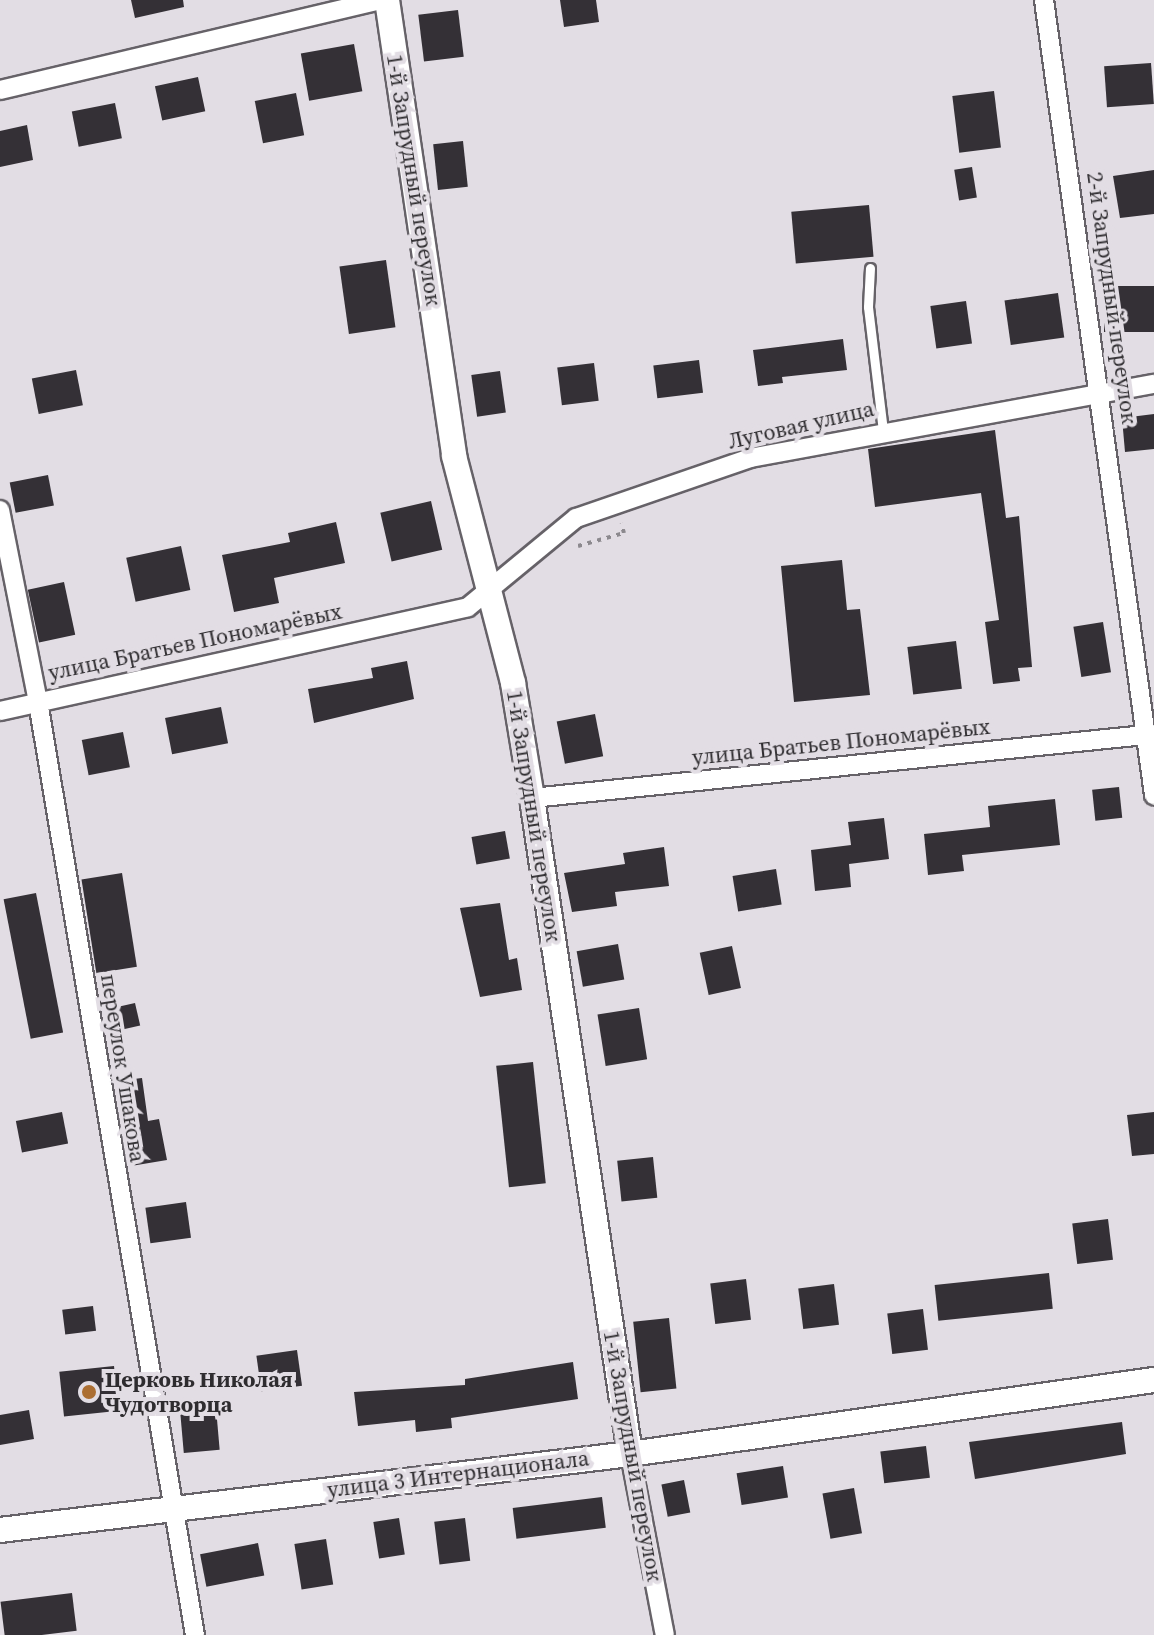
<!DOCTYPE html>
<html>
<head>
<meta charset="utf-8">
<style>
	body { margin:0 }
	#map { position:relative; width:1154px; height:1635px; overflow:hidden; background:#e2dde4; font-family:"Source Serif 4",serif }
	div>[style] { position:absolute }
	.building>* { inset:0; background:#343036; transform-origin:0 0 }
	.path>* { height:4px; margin-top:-2px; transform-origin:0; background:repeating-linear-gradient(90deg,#8c898e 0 4px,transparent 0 10px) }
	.roads { filter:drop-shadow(2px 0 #666268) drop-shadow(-2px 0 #666268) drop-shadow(0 2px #666268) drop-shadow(0 -2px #666268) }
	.lane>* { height:9px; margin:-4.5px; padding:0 4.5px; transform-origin:4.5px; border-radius:4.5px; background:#fff }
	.street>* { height:18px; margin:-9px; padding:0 9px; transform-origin:9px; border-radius:9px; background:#fff }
	.secondary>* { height:24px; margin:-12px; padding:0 12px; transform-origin:12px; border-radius:12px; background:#fff }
	.dots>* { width:22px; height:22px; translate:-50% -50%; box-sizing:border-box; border:4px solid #e2dde4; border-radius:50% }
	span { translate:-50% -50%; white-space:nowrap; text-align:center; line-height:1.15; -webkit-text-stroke:8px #e2dde4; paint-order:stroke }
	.street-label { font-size:22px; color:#2e2c2f }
	.poi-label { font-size:22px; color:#2e2c2f; font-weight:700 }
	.left { translate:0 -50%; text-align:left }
</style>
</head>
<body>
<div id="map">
	<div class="building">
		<div style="clip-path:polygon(131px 0,183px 0,184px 7px,135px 18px)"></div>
		<div style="clip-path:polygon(560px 0,596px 0,599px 22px,564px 27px)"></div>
		<div style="left:458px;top:10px;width:47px;height:40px;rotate:83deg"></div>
		<div style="left:354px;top:44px;width:48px;height:54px;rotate:80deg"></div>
		<div style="left:1151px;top:63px;width:41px;height:47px;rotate:86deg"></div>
		<div style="left:198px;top:77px;width:35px;height:44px;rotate:78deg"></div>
		<div style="left:994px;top:91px;width:57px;height:42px;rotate:83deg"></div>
		<div style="left:296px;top:93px;width:43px;height:42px;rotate:79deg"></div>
		<div style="left:115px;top:103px;width:36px;height:44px;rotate:79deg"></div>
		<div style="clip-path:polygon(27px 125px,33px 160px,0 167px,0 131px)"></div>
		<div style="left:463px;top:141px;width:46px;height:30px;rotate:84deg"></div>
		<div style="left:972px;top:167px;width:31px;height:18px;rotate:81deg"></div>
		<div style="clip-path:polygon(1154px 170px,1154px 214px,1120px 218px,1113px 176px)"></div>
		<div style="left:869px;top:205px;width:52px;height:78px;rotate:85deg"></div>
		<div style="left:386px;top:260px;width:68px;height:47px;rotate:82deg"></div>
		<div style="left:1154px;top:286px;width:46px;height:50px;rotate:90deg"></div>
		<div style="left:1058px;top:293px;width:45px;height:54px;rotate:82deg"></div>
		<div style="left:966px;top:301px;width:43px;height:36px;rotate:82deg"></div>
		<div style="clip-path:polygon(843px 339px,847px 370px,782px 377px,783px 383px,758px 386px,753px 350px)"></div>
		<div style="left:699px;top:360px;width:33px;height:46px;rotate:83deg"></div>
		<div style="left:594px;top:363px;width:38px;height:37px;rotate:83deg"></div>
		<div style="left:76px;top:370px;width:36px;height:45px;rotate:79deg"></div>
		<div style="left:500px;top:371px;width:42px;height:29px;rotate:82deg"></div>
		<div style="clip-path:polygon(1154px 414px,1154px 449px,1125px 452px,1122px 418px)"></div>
		<div style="clip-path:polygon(995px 430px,1006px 518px,1019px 516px,1032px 667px,1018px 668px,1020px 681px,993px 684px,985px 622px,999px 620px,981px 493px,875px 507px,868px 449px)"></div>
		<div style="left:48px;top:475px;width:31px;height:39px;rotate:79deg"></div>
		<div style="left:431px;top:501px;width:50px;height:52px;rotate:77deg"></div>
		<div style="clip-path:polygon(336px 522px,345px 563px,274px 578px,279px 603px,234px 612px,222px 555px,290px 542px,288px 533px)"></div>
		<div style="left:181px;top:546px;width:45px;height:56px;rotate:78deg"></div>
		<div style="clip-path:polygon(842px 560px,847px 610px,860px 609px,870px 695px,794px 702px,781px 566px)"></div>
		<div style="left:64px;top:582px;width:54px;height:37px;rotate:78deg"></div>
		<div style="left:1103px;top:622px;width:51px;height:30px;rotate:81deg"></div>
		<div style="left:956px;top:641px;width:48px;height:49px;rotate:83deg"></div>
		<div style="clip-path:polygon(407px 661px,414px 699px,314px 723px,308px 689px,373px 678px,371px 668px)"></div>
		<div style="left:221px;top:707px;width:37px;height:57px;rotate:79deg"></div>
		<div style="left:595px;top:714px;width:43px;height:39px;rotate:79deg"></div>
		<div style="left:123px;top:732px;width:36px;height:42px;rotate:79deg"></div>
		<div style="left:1119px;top:787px;width:31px;height:27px;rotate:84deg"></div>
		<div style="clip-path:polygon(1055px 799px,1060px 845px,962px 855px,964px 871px,928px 875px,924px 834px,990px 827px,988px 806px)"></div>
		<div style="clip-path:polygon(884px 818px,889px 859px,849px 864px,851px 887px,815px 891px,811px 850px,851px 845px,848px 822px)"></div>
		<div style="left:505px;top:831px;width:28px;height:34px;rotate:80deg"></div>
		<div style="clip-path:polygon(664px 847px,669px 886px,615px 892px,617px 906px,572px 912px,564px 873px,625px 864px,623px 853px)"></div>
		<div style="left:776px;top:869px;width:36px;height:44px;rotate:81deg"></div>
		<div style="left:122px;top:873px;width:95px;height:41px;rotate:81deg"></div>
		<div style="left:36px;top:893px;width:142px;height:33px;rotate:79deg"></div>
		<div style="clip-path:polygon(500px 903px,509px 960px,517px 958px,522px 990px,480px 997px,460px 908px)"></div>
		<div style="left:618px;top:944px;width:36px;height:42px;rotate:80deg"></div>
		<div style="left:732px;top:946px;width:43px;height:33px;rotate:78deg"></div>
		<div style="left:135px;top:1003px;width:23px;height:25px;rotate:77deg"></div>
		<div style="left:639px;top:1008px;width:52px;height:42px;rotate:81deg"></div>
		<div style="left:533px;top:1062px;width:122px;height:37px;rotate:84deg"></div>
		<div style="clip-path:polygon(142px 1078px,148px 1121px,159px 1119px,167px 1160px,131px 1166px,117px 1081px)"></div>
		<div style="left:62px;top:1112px;width:32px;height:47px;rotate:79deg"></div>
		<div style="clip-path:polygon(1154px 1112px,1154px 1154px,1132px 1156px,1127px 1115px)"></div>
		<div style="left:653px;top:1157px;width:41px;height:36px;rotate:84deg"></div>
		<div style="left:186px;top:1202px;width:36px;height:41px;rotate:82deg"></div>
		<div style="left:1108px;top:1219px;width:41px;height:36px;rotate:83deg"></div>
		<div style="left:1049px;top:1273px;width:36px;height:115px;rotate:84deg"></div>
		<div style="left:746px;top:1279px;width:41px;height:36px;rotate:83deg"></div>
		<div style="left:834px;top:1284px;width:41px;height:36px;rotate:83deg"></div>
		<div style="left:93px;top:1306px;width:25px;height:31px;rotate:83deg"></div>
		<div style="left:923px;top:1309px;width:41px;height:36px;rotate:83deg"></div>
		<div style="left:669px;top:1318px;width:71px;height:36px;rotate:84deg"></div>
		<div style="left:297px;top:1350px;width:36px;height:41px;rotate:82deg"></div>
		<div style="clip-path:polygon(573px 1362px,578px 1399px,451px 1418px,452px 1428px,416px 1432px,415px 1420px,358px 1426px,354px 1392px,465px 1385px,465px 1379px)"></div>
		<div style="left:114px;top:1366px;width:45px;height:55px;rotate:84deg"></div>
		<div style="left:216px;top:1408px;width:42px;height:36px;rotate:85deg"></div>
		<div style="clip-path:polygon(29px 1410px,34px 1439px,0 1445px,0 1415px)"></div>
		<div style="clip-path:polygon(1122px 1422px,1126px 1454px,975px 1479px,969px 1442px)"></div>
		<div style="left:926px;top:1446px;width:32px;height:46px;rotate:83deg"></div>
		<div style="left:783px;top:1466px;width:32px;height:47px;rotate:81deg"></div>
		<div style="left:684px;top:1480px;width:33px;height:23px;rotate:79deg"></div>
		<div style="left:854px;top:1488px;width:46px;height:32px;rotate:80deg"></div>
		<div style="left:602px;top:1497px;width:31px;height:90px;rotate:83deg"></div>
		<div style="left:399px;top:1518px;width:37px;height:26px;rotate:81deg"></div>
		<div style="left:465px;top:1518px;width:43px;height:31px;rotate:83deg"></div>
		<div style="left:326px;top:1539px;width:46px;height:32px;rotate:81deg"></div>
		<div style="left:258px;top:1543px;width:33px;height:59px;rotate:79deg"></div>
		<div style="left:72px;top:1593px;width:38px;height:72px;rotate:83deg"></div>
	</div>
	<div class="path">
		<div style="left:578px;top:546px;width:48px;rotate:-15.8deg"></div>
		<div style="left:624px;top:533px;width:10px;rotate:-107deg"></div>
	</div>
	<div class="roads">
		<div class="lane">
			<div style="left:870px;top:268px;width:39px;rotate:93deg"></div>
			<div style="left:868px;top:307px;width:125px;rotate:83.1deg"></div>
		</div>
		<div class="street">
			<div style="left:1044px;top:0;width:803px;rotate:82.12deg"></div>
			<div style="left:0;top:90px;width:392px;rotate:-13.3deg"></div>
			<div style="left:0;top:510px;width:196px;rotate:78.8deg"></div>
			<div style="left:38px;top:702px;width:946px;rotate:80.45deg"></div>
			<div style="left:0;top:711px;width:479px;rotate:-12.5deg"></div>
			<div style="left:468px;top:607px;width:140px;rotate:-39.5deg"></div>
			<div style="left:576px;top:518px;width:184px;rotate:-19deg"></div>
			<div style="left:750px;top:458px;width:411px;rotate:-10.4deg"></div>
			<div style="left:532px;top:798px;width:625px;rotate:-5.87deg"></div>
			<div style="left:630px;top:1454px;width:184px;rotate:79.1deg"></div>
		</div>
		<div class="secondary">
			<div style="left:387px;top:0;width:461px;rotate:81.6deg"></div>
			<div style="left:454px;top:456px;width:235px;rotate:75.4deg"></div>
			<div style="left:513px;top:683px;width:117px;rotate:80.6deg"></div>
			<div style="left:532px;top:798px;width:663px;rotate:81.5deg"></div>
			<div style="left:0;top:1530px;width:635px;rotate:-6.88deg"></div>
			<div style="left:630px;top:1454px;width:529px;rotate:-8.04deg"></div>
		</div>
	</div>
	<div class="dots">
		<div style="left:89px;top:1392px;background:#ab6e32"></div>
	</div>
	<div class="street-label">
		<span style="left:414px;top:180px;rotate:81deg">1-й Запрудный переулок</span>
		<span style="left:1112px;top:298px;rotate:82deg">2-й Запрудный переулок</span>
		<span style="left:801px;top:425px;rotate:-13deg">Луговая улица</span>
		<span style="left:195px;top:642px;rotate:-12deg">улица Братьев Пономарёвых</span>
		<span style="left:841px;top:742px;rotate:-6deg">улица Братьев Пономарёвых</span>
		<span style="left:534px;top:816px;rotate:81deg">1-й Запрудный переулок</span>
		<span style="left:123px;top:1068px;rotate:81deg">переулок Ушакова</span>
		<span style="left:633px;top:1456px;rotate:80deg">1-й Запрудный переулок</span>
		<span style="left:458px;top:1474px;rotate:-7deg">улица 3 Интернационала</span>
	</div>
	<div class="poi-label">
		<span class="left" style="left:105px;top:1392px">Церковь Николая<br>Чудотворца</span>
	</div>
</div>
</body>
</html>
